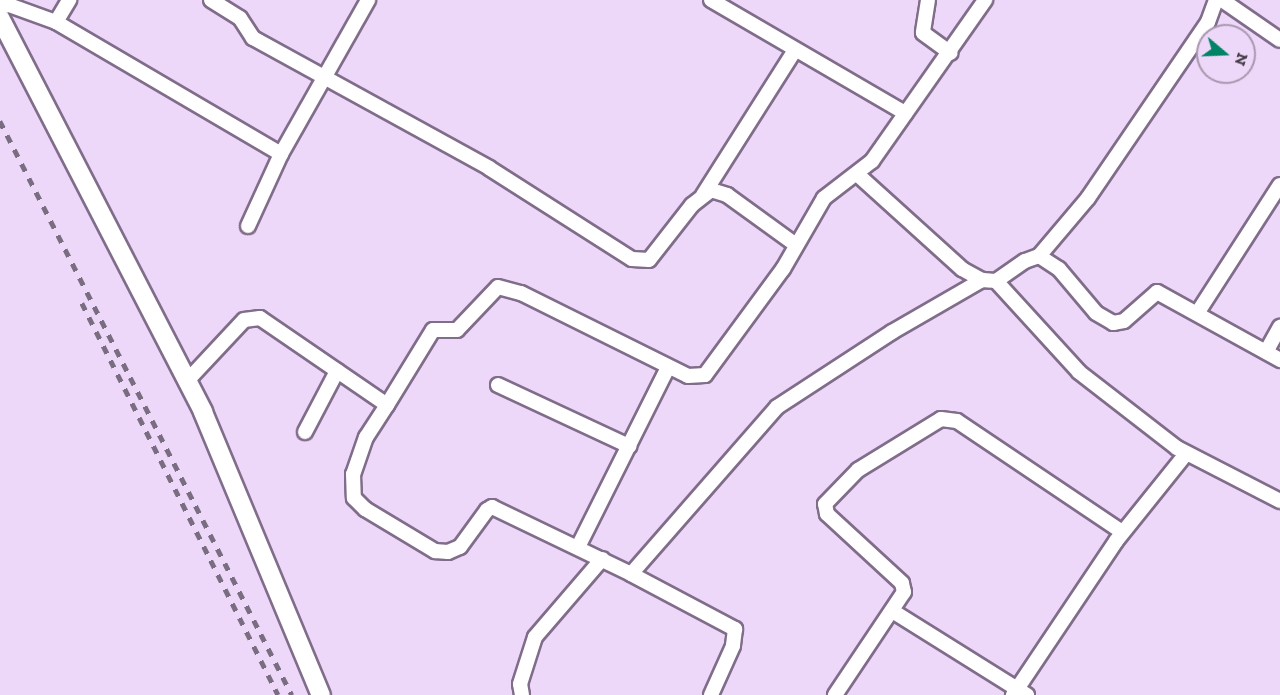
<!DOCTYPE html>
<html>
<head>
<meta charset="utf-8">
<style>
	body { margin:0 }
	#map { position:relative; width:1280px; height:695px; overflow:hidden; background:#eed8f9; font-family:"Zilla Slab",serif }
	div>[style] { position:absolute }
	.roads { filter:drop-shadow(2px 0 #806d8a) drop-shadow(-2px 0 #806d8a) drop-shadow(0 2px #806d8a) drop-shadow(0 -2px #806d8a) }
	.street>* { height:14px; margin:-7px; padding:0 7px; transform-origin:7px; border-radius:7px; background:#fff }
	.secondary>* { height:18px; margin:-9px; padding:0 9px; transform-origin:9px; border-radius:9px; background:#fff }
	.rail>* { height:4.5px; margin-top:-2.25px; transform-origin:0; background:repeating-linear-gradient(90deg,#7a6d81 0 8px,transparent 0 16px) }
	span { translate:-50% -50%; white-space:nowrap; text-align:center; line-height:1.15; -webkit-text-stroke:4.5px #eed8f9; paint-order:stroke }
	.north { position:absolute; left:1196px; top:24px; width:60px; height:60px; box-sizing:border-box; background:#eed8f9; border:2px solid #a998b1; border-radius:50%; rotate:109deg; font-size:16px; font-weight:700; line-height:24px; text-align:center; color:#423946 }
	.north::after { content:''; display:block; margin:auto; width:21px; height:27px; background:#008366; clip-path:polygon(50% 0,100% 100%,50% 72%,0 100%) }
</style>
</head>
<body>
<div id="map">
	<div class="roads">
		<div class="street">
			<div style="left:211px;top:0;width:34px;rotate:32deg"></div>
			<div style="left:240px;top:18px;width:24px;rotate:57deg"></div>
			<div style="left:253px;top:38px;width:269px;rotate:28.8deg"></div>
			<div style="left:489px;top:168px;width:169px;rotate:32.5deg"></div>
			<div style="left:632px;top:259px;width:17px;rotate:3deg"></div>
			<div style="left:649px;top:260px;width:70px;rotate:-52deg"></div>
			<div style="left:692px;top:205px;width:24px;rotate:-38deg"></div>
			<div style="left:711px;top:190px;width:17px;rotate:17deg"></div>
			<div style="left:727px;top:195px;width:85px;rotate:35.9deg"></div>
			<div style="left:711px;top:0;width:225px;rotate:30.2deg"></div>
			<div style="left:928px;top:0;width:33px;rotate:99deg"></div>
			<div style="left:923px;top:33px;width:34px;rotate:36deg"></div>
			<div style="left:1222px;top:0;width:70px;rotate:34.6deg"></div>
			<div style="left:0;top:7px;width:9px;rotate:-13deg"></div>
			<div style="left:9px;top:5px;width:50px;rotate:19.9deg"></div>
			<div style="left:56px;top:22px;width:261px;rotate:30.4deg"></div>
			<div style="left:56px;top:22px;width:26px;rotate:-59deg"></div>
			<div style="left:857px;top:174px;width:142px;rotate:42.1deg"></div>
			<div style="left:962px;top:269px;width:23px;rotate:29deg"></div>
			<div style="left:982px;top:280px;width:14px;rotate:4deg"></div>
			<div style="left:996px;top:281px;width:35px;rotate:-35deg"></div>
			<div style="left:1025px;top:261px;width:15px;rotate:-20deg"></div>
			<div style="left:1039px;top:256px;width:24px;rotate:33deg"></div>
			<div style="left:1059px;top:269px;width:57px;rotate:49.9deg"></div>
			<div style="left:1096px;top:313px;width:20px;rotate:30deg"></div>
			<div style="left:1113px;top:323px;width:11px;rotate:-10deg"></div>
			<div style="left:1124px;top:321px;width:44px;rotate:-41.3deg"></div>
			<div style="left:1157px;top:292px;width:141px;rotate:28.9deg"></div>
			<div style="left:703px;top:195px;width:172px;rotate:-57.6deg"></div>
			<div style="left:248px;top:226px;width:79px;rotate:-65.4deg"></div>
			<div style="left:281px;top:154px;width:177px;rotate:-60.5deg"></div>
			<div style="left:1039px;top:256px;width:76px;rotate:-49.8deg"></div>
			<div style="left:1088px;top:198px;width:213px;rotate:-55.7deg"></div>
			<div style="left:1208px;top:22px;width:23px;rotate:-70deg"></div>
			<div style="left:996px;top:281px;width:123px;rotate:47.6deg"></div>
			<div style="left:1079px;top:372px;width:124px;rotate:37.8deg"></div>
			<div style="left:1177px;top:448px;width:116px;rotate:27.2deg"></div>
			<div style="left:1198px;top:312px;width:151px;rotate:-57.2deg"></div>
			<div style="left:1266px;top:352px;width:29px;rotate:-61deg"></div>
			<div style="left:187px;top:381px;width:83px;rotate:-46.9deg"></div>
			<div style="left:244px;top:320px;width:16px;rotate:-7deg"></div>
			<div style="left:260px;top:318px;width:154px;rotate:34.4deg"></div>
			<div style="left:387px;top:405px;width:88px;rotate:-58.5deg"></div>
			<div style="left:433px;top:330px;width:24px"></div>
			<div style="left:457px;top:330px;width:59px;rotate:-46.4deg"></div>
			<div style="left:498px;top:287px;width:24px;rotate:15deg"></div>
			<div style="left:521px;top:293px;width:186px;rotate:26.4deg"></div>
			<div style="left:688px;top:376px;width:17px;rotate:-3deg"></div>
			<div style="left:705px;top:375px;width:132px;rotate:-53.7deg"></div>
			<div style="left:783px;top:269px;width:82px;rotate:-60deg"></div>
			<div style="left:824px;top:198px;width:61px;rotate:-37.6deg"></div>
			<div style="left:872px;top:161px;width:197px;rotate:-54.9deg"></div>
			<div style="left:498px;top:385px;width:145px;rotate:25deg"></div>
			<div style="left:387px;top:405px;width:38px;rotate:123deg"></div>
			<div style="left:366px;top:437px;width:39px;rotate:109deg"></div>
			<div style="left:353px;top:474px;width:24px;rotate:88deg"></div>
			<div style="left:354px;top:498px;width:16px;rotate:45deg"></div>
			<div style="left:365px;top:509px;width:82px;rotate:31deg"></div>
			<div style="left:435px;top:551px;width:13px;rotate:4deg"></div>
			<div style="left:448px;top:552px;width:13px;rotate:-23deg"></div>
			<div style="left:460px;top:547px;width:46px;rotate:-53.9deg"></div>
			<div style="left:487px;top:510px;width:6px;rotate:-31deg"></div>
			<div style="left:492px;top:507px;width:154px;rotate:25.7deg"></div>
			<div style="left:631px;top:574px;width:222px;rotate:-48.8deg"></div>
			<div style="left:777px;top:407px;width:137px;rotate:-33.1deg"></div>
			<div style="left:892px;top:332px;width:104px;rotate:-30deg"></div>
			<div style="left:305px;top:432px;width:69px;rotate:-62.3deg"></div>
			<div style="left:578px;top:547px;width:201px;rotate:-63.4deg"></div>
			<div style="left:631px;top:574px;width:118px;rotate:27.9deg"></div>
			<div style="left:735px;top:629px;width:17px;rotate:97deg"></div>
			<div style="left:733px;top:646px;width:54px;rotate:114.2deg"></div>
			<div style="left:894px;top:612px;width:157px;rotate:32deg"></div>
			<div style="left:522px;top:695px;width:11px;rotate:-100deg"></div>
			<div style="left:520px;top:684px;width:49px;rotate:-72.3deg"></div>
			<div style="left:535px;top:637px;width:103px;rotate:-49.3deg"></div>
			<div style="left:835px;top:695px;width:124px;rotate:-56.2deg"></div>
			<div style="left:904px;top:592px;width:9px;rotate:-103deg"></div>
			<div style="left:902px;top:583px;width:102px;rotate:-137.4deg"></div>
			<div style="left:827px;top:514px;width:10px;rotate:-101deg"></div>
			<div style="left:825px;top:504px;width:47px;rotate:-45.9deg"></div>
			<div style="left:858px;top:470px;width:97px;rotate:-31.6deg"></div>
			<div style="left:941px;top:419px;width:16px;rotate:7deg"></div>
			<div style="left:957px;top:421px;width:199px;rotate:33.9deg"></div>
			<div style="left:1013px;top:695px;width:185px;rotate:-56.2deg"></div>
			<div style="left:1116px;top:541px;width:112px;rotate:-51.2deg"></div>
		</div>
		<div class="secondary">
			<div style="left:0;top:18px;width:443px;rotate:62.7deg"></div>
			<div style="left:203px;top:412px;width:307px;rotate:67.4deg"></div>
		</div>
	</div>
	<div class="rail">
		<div style="left:0;top:121px;width:644px;rotate:63.04deg"></div>
		<div style="left:82px;top:303px;width:438px;rotate:63.4deg"></div>
	</div>
	<div class="north">N</div>
</div>
</body>
</html>
